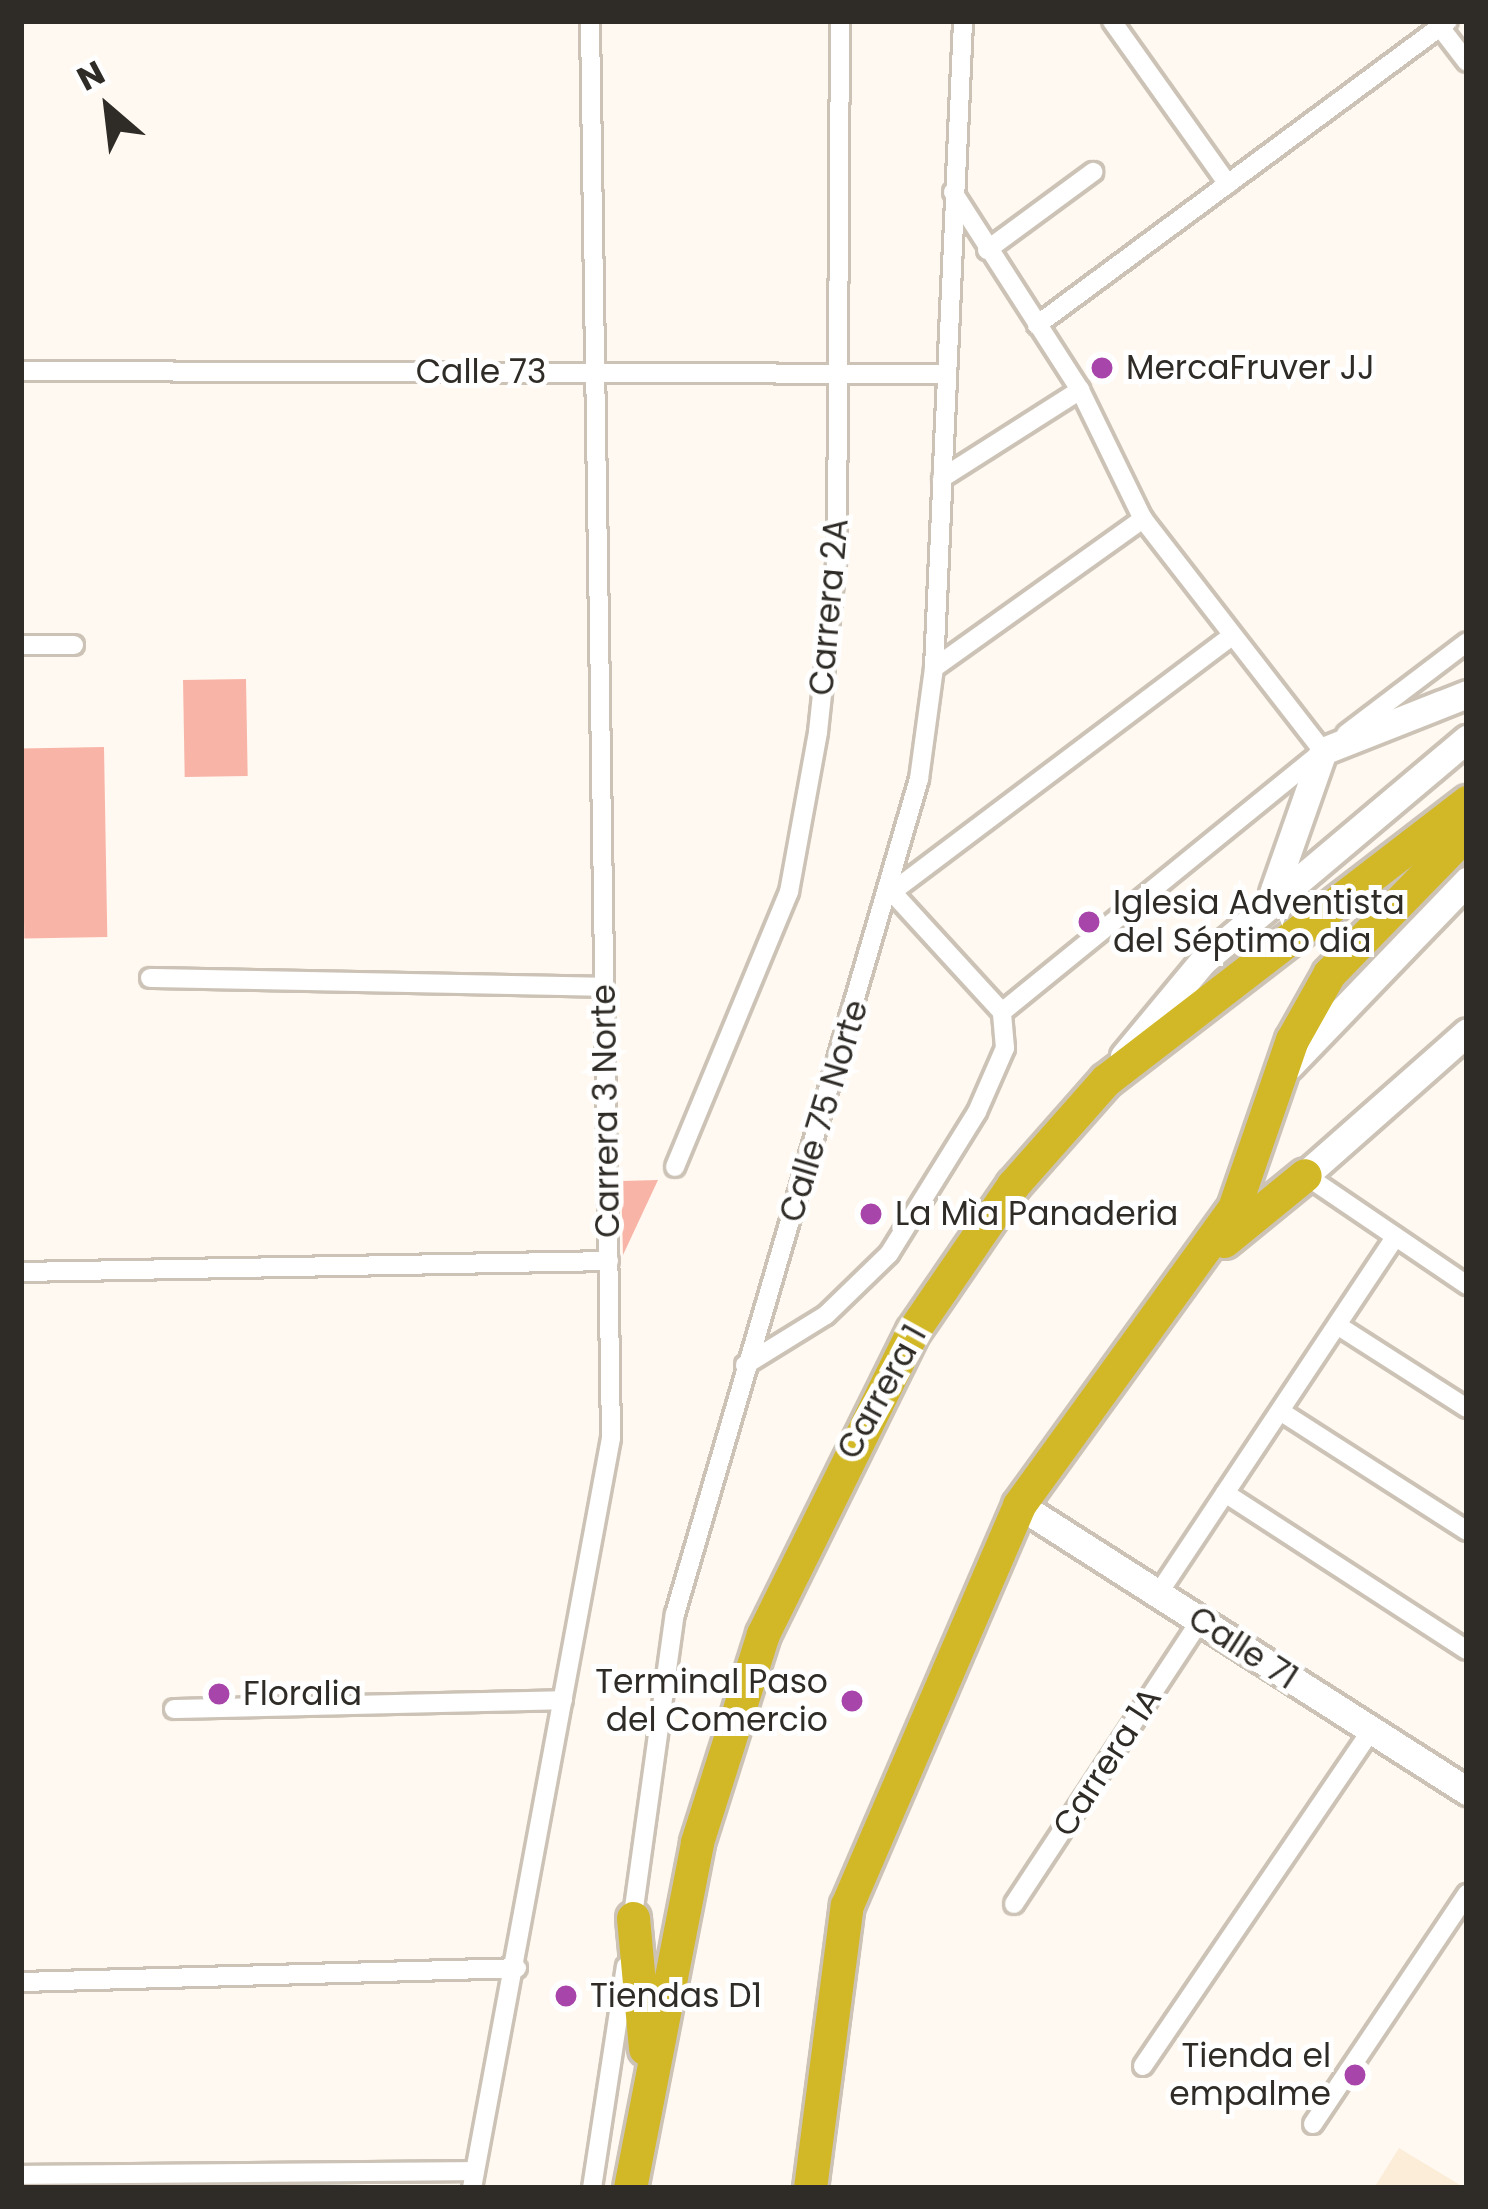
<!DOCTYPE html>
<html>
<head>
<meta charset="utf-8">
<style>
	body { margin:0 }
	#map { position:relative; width:1488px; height:2209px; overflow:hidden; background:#fff9f1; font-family:Poppins,sans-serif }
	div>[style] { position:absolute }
	.built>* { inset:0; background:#fcedd9 }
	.green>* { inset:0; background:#f8b5a7; transform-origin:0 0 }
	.roads { filter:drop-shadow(3px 0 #ccc3b6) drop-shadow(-3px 0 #ccc3b6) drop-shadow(0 3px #ccc3b6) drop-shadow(0 -3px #ccc3b6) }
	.street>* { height:18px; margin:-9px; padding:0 9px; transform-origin:9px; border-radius:9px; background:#fff }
	.secondary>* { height:27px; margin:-13.5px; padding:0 13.5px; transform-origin:13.5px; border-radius:13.5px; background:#fff }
	.highway>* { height:33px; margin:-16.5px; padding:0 16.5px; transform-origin:16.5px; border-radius:16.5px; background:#d2b826 }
	.dots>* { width:33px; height:33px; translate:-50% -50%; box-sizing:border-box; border:6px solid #fff; border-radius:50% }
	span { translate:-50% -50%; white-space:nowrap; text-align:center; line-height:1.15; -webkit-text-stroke:10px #fff; paint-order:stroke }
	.poi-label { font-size:33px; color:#2f2c27 }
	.left { translate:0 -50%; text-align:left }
	.right { translate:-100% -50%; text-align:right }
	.street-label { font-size:33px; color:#2f2c27 }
	.frame { position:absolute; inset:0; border:24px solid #2f2c27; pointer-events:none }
	.north { position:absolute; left:48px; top:48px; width:120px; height:120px; -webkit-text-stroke:9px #fff; paint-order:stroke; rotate:332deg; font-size:33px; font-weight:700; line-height:48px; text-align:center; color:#2f2c27 }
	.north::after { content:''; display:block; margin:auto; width:42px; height:54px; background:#2f2c27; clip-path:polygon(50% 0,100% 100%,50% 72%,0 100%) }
</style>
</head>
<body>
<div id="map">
	<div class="built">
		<div style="clip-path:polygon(1399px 2148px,1465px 2188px,1374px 2188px)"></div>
	</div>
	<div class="green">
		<div style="left:246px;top:679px;width:97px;height:63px;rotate:89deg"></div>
		<div style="left:104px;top:747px;width:190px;height:83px;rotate:89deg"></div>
		<div style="clip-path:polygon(658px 1180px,623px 1255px,621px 1181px)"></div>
	</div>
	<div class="roads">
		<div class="street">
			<div style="left:1112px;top:21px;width:200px;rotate:54.6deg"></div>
			<div style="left:1440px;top:27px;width:44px;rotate:52.4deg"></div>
			<div style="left:953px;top:192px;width:235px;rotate:57.3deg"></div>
			<div style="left:1080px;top:390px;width:144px;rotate:64deg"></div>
			<div style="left:1143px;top:519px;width:294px;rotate:52.2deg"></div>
			<div style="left:987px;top:250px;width:132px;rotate:-36.3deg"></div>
			<div style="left:1037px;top:325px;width:511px;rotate:-36.49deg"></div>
			<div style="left:21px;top:371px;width:920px;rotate:0.19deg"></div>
			<div style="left:942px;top:478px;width:164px;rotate:-32.5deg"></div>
			<div style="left:21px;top:645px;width:53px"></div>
			<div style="left:934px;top:668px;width:257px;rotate:-35.5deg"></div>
			<div style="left:1346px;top:734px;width:152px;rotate:-37.2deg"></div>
			<div style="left:150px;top:978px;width:454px;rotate:1.1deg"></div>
			<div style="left:1002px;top:1012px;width:409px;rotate:-39.1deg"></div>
			<div style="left:1002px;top:1012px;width:163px;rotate:-132.5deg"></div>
			<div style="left:892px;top:892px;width:423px;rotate:-37deg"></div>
			<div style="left:675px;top:1167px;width:298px;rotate:-67.5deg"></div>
			<div style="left:789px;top:892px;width:163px;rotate:-79.7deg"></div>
			<div style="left:818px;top:732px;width:180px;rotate:-83.9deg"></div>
			<div style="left:837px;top:553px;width:532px;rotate:-89.68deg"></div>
			<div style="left:1305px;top:1175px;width:196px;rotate:34.2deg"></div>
			<div style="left:21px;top:1272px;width:588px;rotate:-1.07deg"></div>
			<div style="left:1337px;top:1325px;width:154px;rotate:32.6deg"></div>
			<div style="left:745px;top:1365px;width:95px;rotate:-31.7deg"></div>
			<div style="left:826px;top:1315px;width:88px;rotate:-44.1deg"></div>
			<div style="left:889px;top:1254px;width:167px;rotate:-58.2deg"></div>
			<div style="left:977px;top:1112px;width:70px;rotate:-66.4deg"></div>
			<div style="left:1005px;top:1048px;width:36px;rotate:-95deg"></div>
			<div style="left:1280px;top:1411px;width:222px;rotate:32.7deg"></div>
			<div style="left:1225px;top:1493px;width:288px;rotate:33deg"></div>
			<div style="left:1158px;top:1594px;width:429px;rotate:-56.4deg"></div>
			<div style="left:174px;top:1709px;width:389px;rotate:-1.3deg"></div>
			<div style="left:1014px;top:1904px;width:339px;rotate:-56.7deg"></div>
			<div style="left:632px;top:1922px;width:311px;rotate:-82.1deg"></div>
			<div style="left:675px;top:1614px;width:870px;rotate:-73.71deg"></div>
			<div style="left:919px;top:779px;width:112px;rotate:-82.3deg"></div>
			<div style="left:934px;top:668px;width:648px;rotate:-87.43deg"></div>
			<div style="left:21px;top:1982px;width:496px;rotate:-1.6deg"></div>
			<div style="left:1143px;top:2066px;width:406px;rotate:-55.8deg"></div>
			<div style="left:1313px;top:2124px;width:277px;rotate:-56.2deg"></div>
			<div style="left:21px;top:2175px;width:454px;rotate:-0.5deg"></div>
			<div style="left:472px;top:2188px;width:763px;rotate:-79.5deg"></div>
			<div style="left:611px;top:1438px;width:1417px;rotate:-90.85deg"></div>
			<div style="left:592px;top:2188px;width:224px;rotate:-81.3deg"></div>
		</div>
		<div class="secondary">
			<div style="left:1273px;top:893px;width:151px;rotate:-70.6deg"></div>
			<div style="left:1323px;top:751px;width:155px;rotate:-21.6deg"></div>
			<div style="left:1124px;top:1056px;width:124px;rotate:-50.3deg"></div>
			<div style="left:1203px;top:961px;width:345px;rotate:-40.1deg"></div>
			<div style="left:1289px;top:1066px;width:257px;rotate:-46.1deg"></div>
			<div style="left:1305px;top:1175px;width:216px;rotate:-41.4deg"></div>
			<div style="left:1019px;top:1505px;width:532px;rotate:32.55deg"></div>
		</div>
		<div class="highway">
			<div style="left:1224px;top:1241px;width:104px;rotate:-39.2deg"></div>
			<div style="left:633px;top:1918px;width:131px;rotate:84.7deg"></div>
			<div style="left:630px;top:2188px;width:352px;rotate:-79deg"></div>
			<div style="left:697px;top:1842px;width:218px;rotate:-72.4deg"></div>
			<div style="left:763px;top:1634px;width:338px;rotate:-63.7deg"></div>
			<div style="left:913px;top:1331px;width:177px;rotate:-55.6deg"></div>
			<div style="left:1013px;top:1185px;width:140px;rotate:-48.5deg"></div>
			<div style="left:1106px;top:1080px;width:456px;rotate:-37.6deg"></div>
			<div style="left:810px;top:2188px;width:285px;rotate:-82.6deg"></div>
			<div style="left:847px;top:1905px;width:435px;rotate:-66.7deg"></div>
			<div style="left:1019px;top:1505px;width:367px;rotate:-54.1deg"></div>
			<div style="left:1234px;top:1208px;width:178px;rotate:-71deg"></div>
			<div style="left:1292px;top:1040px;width:76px;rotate:-60.7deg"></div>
			<div style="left:1329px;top:974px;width:198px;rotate:-45.8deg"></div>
		</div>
	</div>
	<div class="dots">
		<div style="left:1102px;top:368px;background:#a845ab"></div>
		<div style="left:1089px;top:922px;background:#a845ab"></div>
		<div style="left:871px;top:1214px;background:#a845ab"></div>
		<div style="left:219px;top:1694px;background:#a845ab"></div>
		<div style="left:852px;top:1701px;background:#a845ab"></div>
		<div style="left:566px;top:1996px;background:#a845ab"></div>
		<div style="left:1355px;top:2075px;background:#a845ab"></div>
	</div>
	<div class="poi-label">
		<span class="left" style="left:1126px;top:368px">MercaFruver JJ</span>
		<span class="left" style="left:1113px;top:922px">Iglesia Adventista<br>del Séptimo dia</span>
		<span class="left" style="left:895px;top:1214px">La Mìa Panaderia</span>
		<span class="right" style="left:828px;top:1701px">Terminal Paso<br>del Comercio</span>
		<span class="left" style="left:243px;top:1694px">Floralia</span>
		<span class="left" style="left:590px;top:1996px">Tiendas D1</span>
		<span class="right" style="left:1331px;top:2075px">Tienda el<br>empalme</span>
	</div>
	<div class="street-label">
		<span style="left:481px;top:372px">Calle 73</span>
		<span style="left:829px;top:607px;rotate:-85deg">Carrera 2A</span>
		<span style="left:606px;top:1111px;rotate:-91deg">Carrera 3 Norte</span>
		<span style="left:824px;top:1111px;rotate:-73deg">Calle 75 Norte</span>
		<span style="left:882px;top:1392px;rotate:-61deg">Carrera 1</span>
		<span style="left:1243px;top:1648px;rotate:33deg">Calle 71</span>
		<span style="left:1107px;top:1762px;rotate:-57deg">Carrera 1A</span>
	</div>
	<div class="frame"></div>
	<div class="north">N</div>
</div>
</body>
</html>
